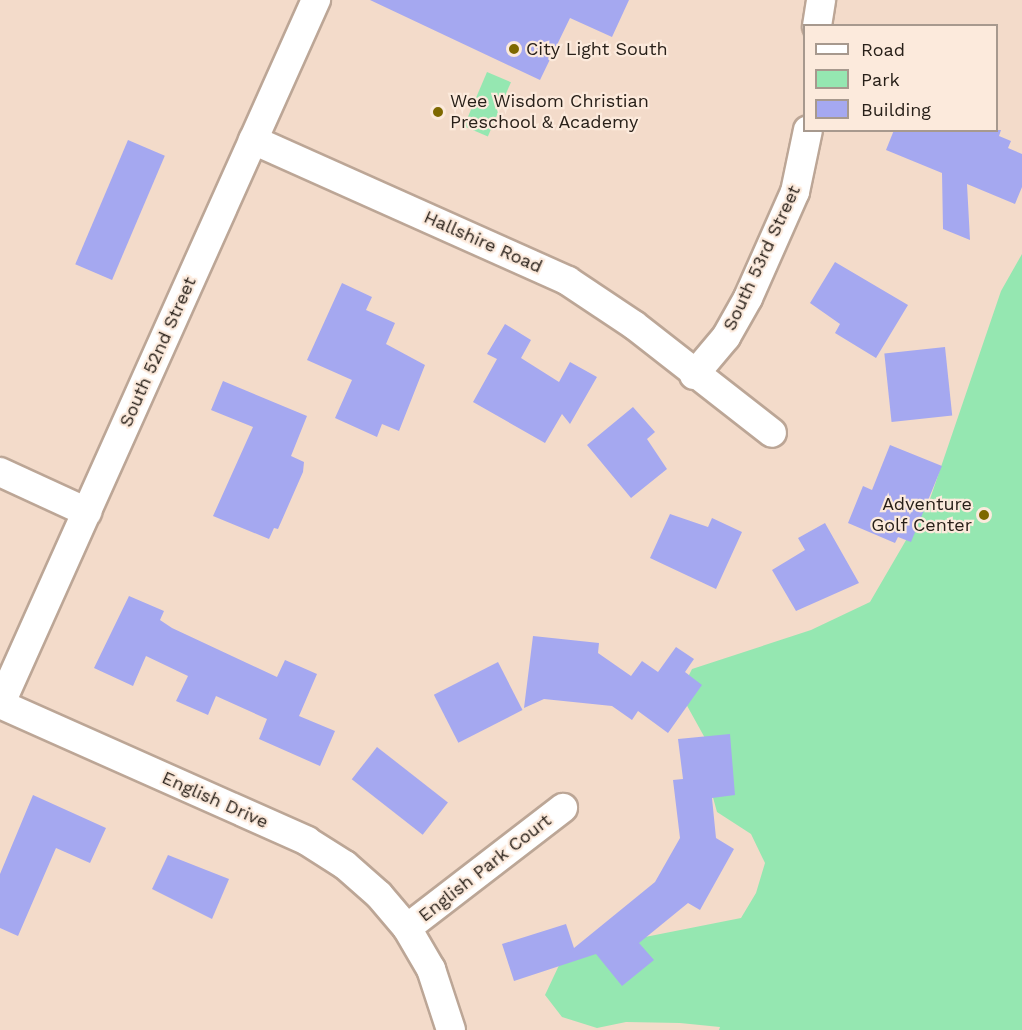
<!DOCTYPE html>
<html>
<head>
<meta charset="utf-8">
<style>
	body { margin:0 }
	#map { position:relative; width:1022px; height:1030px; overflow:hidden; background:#f3dbca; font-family:"Work Sans",sans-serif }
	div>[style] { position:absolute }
	.green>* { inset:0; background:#95e7b1; transform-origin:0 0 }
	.building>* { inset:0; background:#a5a8f0; transform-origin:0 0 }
	.roads { filter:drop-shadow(2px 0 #bca696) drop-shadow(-2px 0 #bca696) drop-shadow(0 2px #bca696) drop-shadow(0 -2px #bca696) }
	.minor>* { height:28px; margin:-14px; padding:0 14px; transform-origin:14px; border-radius:14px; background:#fff }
	.dots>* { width:16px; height:16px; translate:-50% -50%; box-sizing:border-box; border:3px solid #fceadc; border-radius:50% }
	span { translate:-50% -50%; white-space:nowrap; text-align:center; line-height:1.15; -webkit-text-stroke:4.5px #fceadc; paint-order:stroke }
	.poi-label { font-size:18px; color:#282019 }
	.left { translate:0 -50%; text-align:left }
	.right { translate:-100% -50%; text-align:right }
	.street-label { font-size:18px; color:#282019 }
	.legend { position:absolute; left:803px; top:24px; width:195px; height:108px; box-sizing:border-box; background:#fceadc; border:2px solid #a7998e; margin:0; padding:8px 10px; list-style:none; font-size:18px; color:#282019 }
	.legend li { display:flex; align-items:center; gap:12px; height:30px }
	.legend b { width:30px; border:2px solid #a7998e }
</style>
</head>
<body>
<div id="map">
	<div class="green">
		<div style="left:487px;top:72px;width:26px;height:59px;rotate:23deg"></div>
		<div style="clip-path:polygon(1022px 254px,1022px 1030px,719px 1030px,720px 1027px,680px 1023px,626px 1022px,597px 1028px,562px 1017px,545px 995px,561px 961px,640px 938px,741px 918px,756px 893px,765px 863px,751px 834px,717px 812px,709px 783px,716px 758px,680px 693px,692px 669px,811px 630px,870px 602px,930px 499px,1001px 291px)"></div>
	</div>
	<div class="building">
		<div style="clip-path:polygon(370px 0,629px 0,612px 37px,570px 18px,540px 80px)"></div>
		<div style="clip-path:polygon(894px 130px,1001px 130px,999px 136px,1011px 141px,1008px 148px,1022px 154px,1022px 187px,1015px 204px,967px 184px,970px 240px,943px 229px,942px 173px,886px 150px)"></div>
		<div style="left:128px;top:140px;width:40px;height:135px;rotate:23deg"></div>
		<div style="clip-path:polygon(835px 262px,908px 305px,876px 358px,835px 333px,840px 324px,810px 303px)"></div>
		<div style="clip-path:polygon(342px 283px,372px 297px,366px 310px,395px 323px,386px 344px,425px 365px,399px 431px,382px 424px,377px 437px,335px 418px,352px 380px,307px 360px)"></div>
		<div style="clip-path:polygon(505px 324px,531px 340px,521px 358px,559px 382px,570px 362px,597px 377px,570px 424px,562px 414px,545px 443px,473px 402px,497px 359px,487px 354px)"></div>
		<div style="left:945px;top:347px;width:69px;height:61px;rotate:84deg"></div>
		<div style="clip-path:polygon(223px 381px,307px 416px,291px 456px,304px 462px,303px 472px,278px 529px,274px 528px,269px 539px,213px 516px,253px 427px,211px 410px)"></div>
		<div style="clip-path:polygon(633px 407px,655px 432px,647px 439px,667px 469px,631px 498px,587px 445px)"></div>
		<div style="clip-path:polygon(890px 445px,942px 466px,911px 542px,898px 537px,895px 543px,848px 523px,863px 486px,872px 490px)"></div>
		<div style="clip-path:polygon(670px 514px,708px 527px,712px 518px,742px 532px,716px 589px,650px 558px)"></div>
		<div style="clip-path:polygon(825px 523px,859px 583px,796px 611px,772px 570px,805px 550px,798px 538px)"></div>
		<div style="clip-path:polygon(129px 596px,164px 611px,160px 620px,172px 628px,277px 677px,285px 660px,317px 674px,299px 716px,335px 731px,320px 766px,259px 739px,267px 719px,216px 696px,208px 715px,176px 701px,188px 676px,146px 656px,133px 686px,94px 668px)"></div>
		<div style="clip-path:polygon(533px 636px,599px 643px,598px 653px,631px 676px,642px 661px,658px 672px,676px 647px,694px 659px,685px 672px,702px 685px,668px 733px,638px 711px,632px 720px,612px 706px,544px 699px,524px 708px)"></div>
		<div style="left:498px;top:662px;width:54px;height:72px;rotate:63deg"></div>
		<div style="clip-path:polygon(730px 734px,735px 795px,712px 798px,716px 838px,734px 849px,700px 910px,688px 903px,639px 943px,654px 960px,622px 986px,596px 954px,514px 981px,502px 944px,566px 924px,574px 948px,655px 882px,680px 838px,673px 780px,683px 779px,678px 739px)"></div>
		<div style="left:377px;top:747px;width:90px;height:41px;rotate:38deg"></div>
		<div style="clip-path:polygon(33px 795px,106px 828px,90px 863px,56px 848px,18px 936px,0 928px,0 874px)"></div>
		<div style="clip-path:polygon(168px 855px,229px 879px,212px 919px,152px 889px)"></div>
	</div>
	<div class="roads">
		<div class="minor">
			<div style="left:817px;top:26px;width:26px;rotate:-81deg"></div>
			<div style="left:253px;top:140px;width:345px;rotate:24.1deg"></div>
			<div style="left:568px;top:281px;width:79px;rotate:33.7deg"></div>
			<div style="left:634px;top:325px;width:175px;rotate:38deg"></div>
			<div style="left:694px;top:375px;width:50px;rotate:-49.9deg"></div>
			<div style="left:726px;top:337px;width:45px;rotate:-60.6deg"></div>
			<div style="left:748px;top:298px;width:116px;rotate:-66.1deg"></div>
			<div style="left:795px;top:192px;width:63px;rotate:-78.2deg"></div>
			<div style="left:0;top:472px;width:96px;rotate:24.7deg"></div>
			<div style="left:0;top:704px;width:336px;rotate:24deg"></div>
			<div style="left:307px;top:841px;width:45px;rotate:32.3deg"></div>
			<div style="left:345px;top:865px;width:45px;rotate:41.4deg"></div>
			<div style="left:379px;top:895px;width:43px;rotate:49.7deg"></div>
			<div style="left:407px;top:928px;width:48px;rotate:59.7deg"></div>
			<div style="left:431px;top:969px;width:64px;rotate:71.8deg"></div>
			<div style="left:0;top:705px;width:773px;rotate:-65.86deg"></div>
			<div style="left:407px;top:928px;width:197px;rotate:-37.6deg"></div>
		</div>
	</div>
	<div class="dots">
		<div style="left:514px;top:49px;background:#7e6800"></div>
		<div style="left:438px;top:112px;background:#7e6800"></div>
		<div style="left:984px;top:515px;background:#7e6800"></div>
	</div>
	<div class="poi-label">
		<span class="left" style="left:526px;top:49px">City Light South</span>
		<span class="left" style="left:450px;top:112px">Wee Wisdom Christian<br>Preschool &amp; Academy</span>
		<span class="right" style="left:972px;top:515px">Adventure<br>Golf Center</span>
	</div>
	<div class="street-label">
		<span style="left:483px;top:242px;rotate:24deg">Hallshire Road</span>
		<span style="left:762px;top:258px;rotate:-65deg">South 53rd Street</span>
		<span style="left:158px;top:352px;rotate:-66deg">South 52nd Street</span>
		<span style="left:215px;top:800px;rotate:24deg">English Drive</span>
		<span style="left:485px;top:868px;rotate:-38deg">English Park Court</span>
	</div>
	<ul class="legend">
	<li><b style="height:8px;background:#fff"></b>Road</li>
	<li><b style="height:16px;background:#95e7b1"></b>Park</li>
	<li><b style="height:16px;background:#a5a8f0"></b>Building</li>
	</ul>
</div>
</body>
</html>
